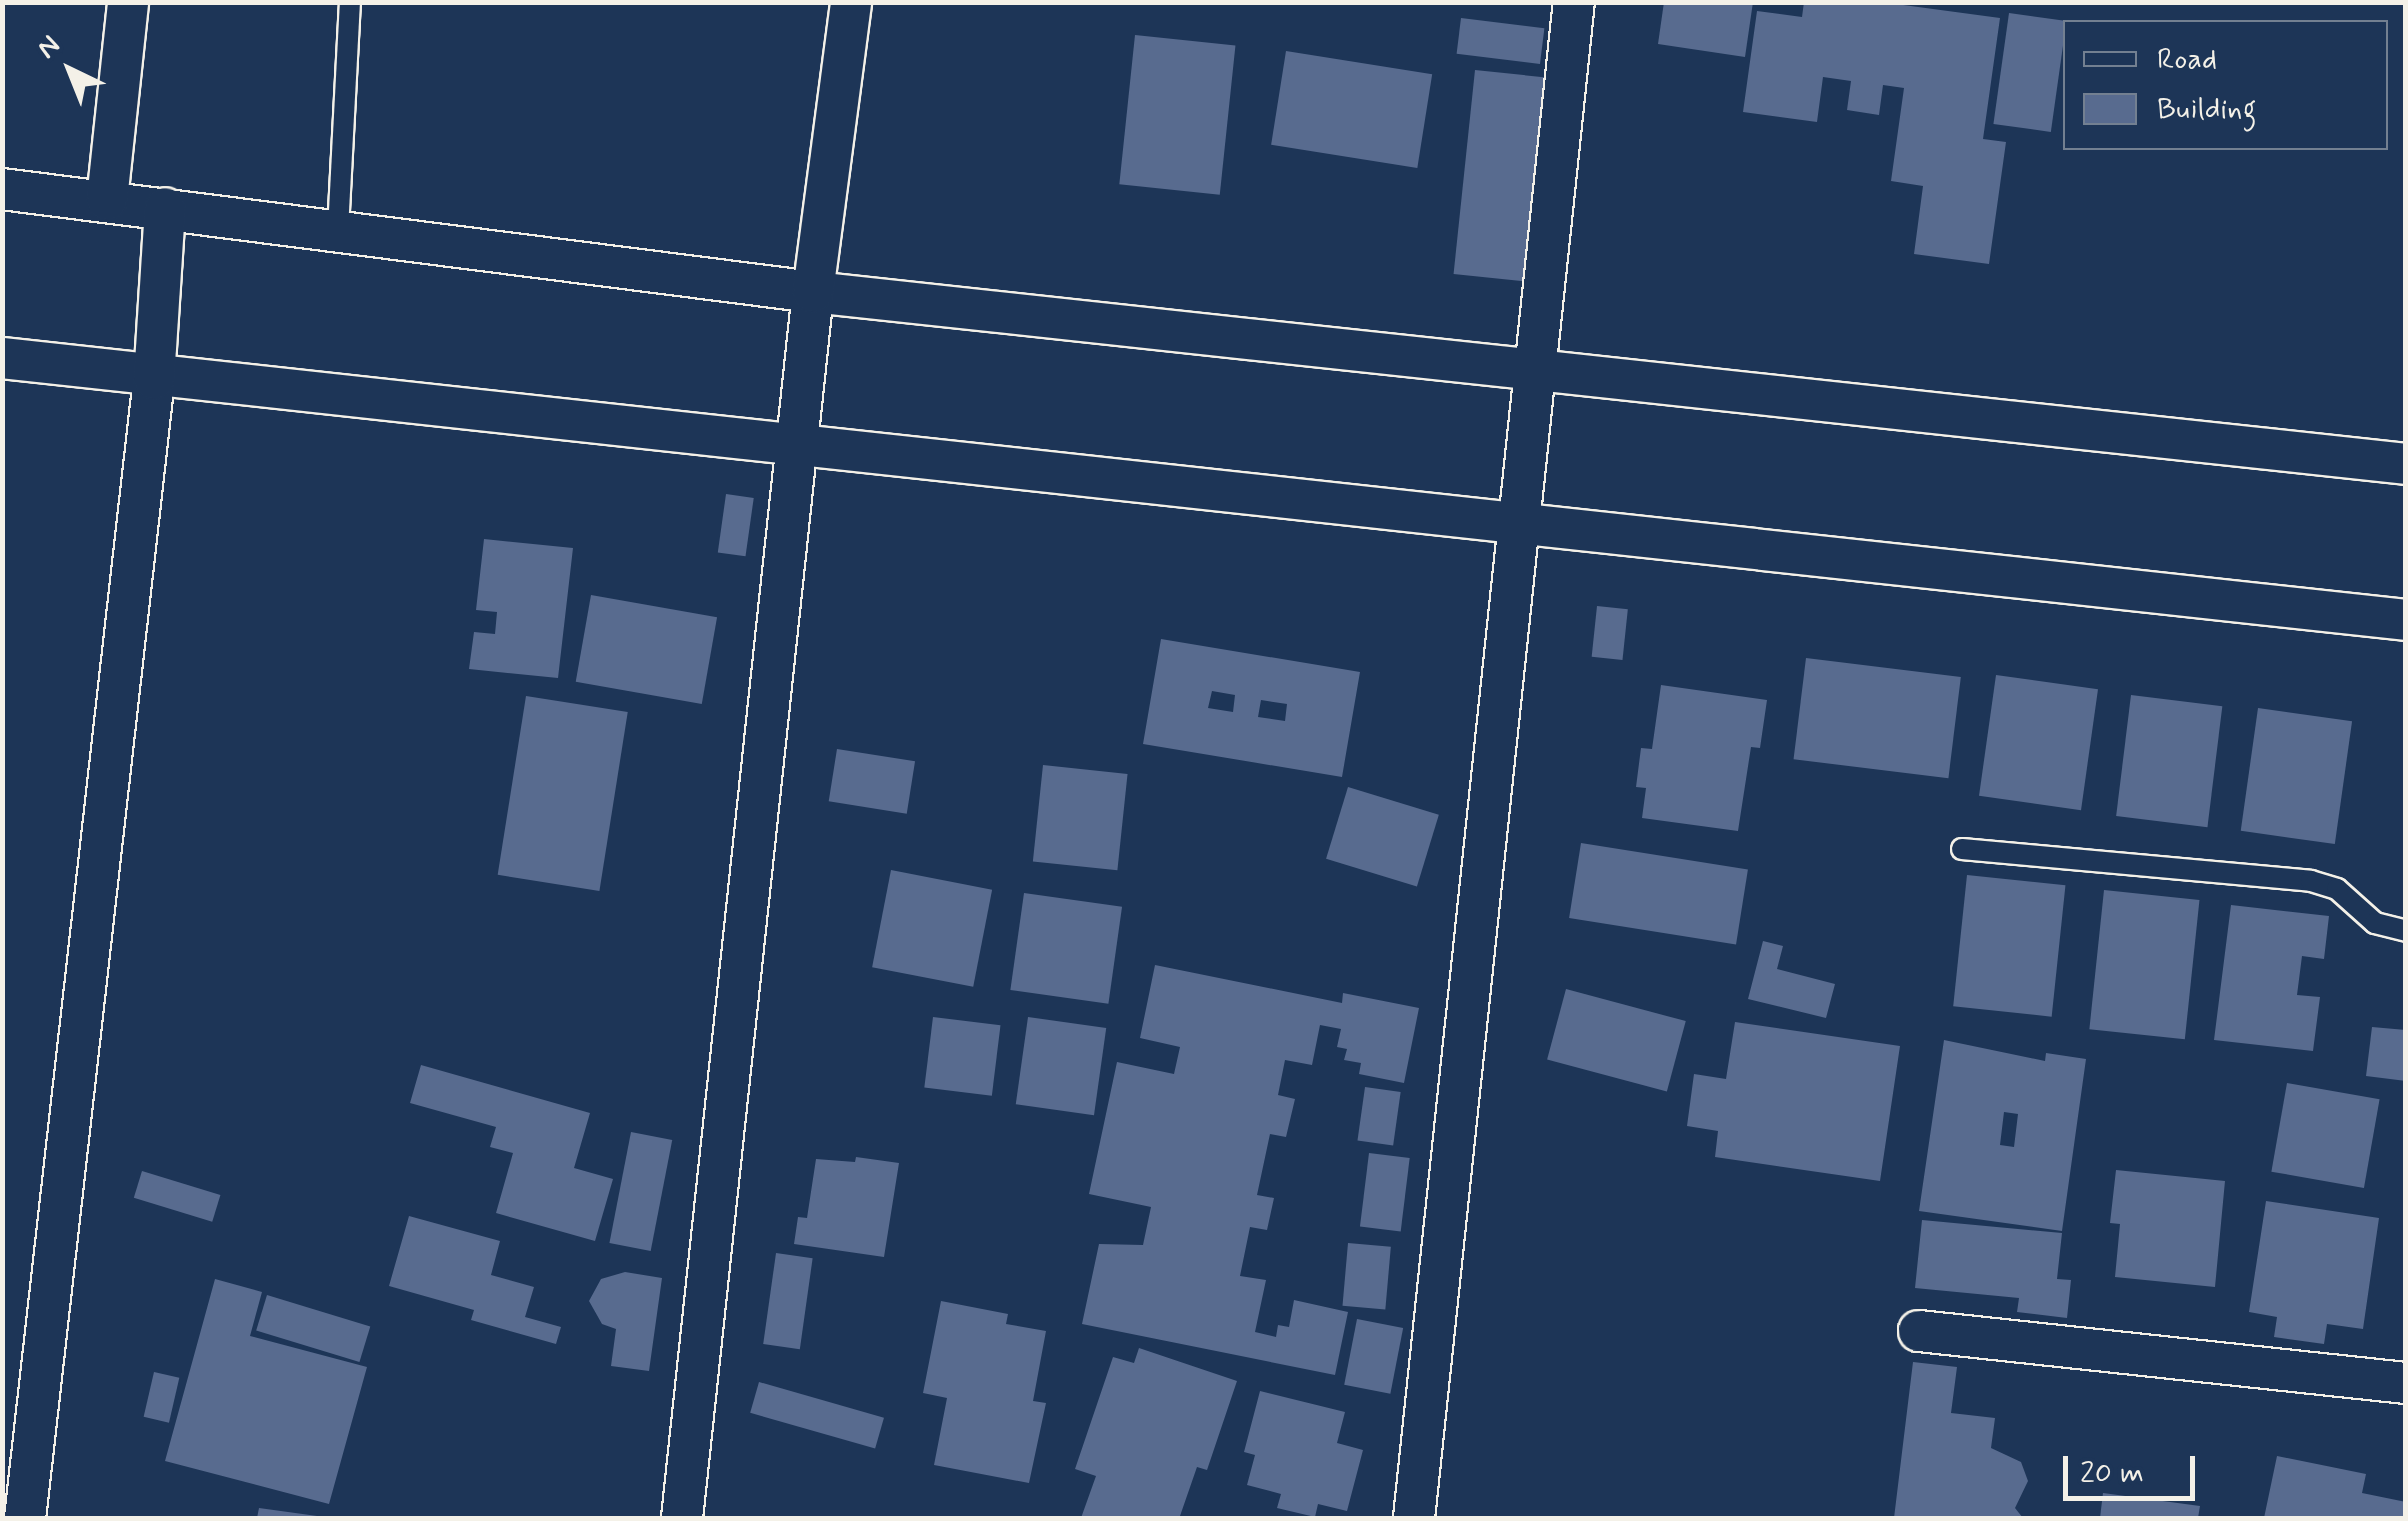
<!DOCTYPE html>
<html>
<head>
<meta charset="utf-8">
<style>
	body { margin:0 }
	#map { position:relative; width:2408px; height:1521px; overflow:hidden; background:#1d3557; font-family:Mynerve,sans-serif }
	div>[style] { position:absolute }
	.building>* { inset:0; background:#586b8f; transform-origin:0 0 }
	.roads { filter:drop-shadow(2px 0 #f4f1e8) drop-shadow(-2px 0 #f4f1e8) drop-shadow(0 2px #f4f1e8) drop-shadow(0 -2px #f4f1e8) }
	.service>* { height:20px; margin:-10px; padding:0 10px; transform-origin:10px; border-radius:10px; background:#1d3557 }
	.minor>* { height:40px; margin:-20px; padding:0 20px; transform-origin:20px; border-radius:20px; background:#1d3557 }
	span { translate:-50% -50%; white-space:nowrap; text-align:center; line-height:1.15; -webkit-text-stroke:8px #1d3557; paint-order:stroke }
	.frame { position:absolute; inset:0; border:5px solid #f4f1e8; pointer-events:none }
	.legend { position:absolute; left:2063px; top:20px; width:325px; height:130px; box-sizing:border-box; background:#1d3557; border:2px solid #738091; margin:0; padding:12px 18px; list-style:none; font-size:30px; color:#f4f1e8 }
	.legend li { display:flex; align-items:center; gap:20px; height:50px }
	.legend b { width:50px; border:2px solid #738091 }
	.north { position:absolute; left:20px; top:20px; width:100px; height:100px; -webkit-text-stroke:8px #1d3557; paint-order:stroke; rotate:317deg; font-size:28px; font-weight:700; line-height:40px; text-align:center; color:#f4f1e8 }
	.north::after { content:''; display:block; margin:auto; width:35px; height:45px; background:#f4f1e8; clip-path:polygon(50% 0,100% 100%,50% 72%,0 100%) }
	.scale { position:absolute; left:2063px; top:1456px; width:132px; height:45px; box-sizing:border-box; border:5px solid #f4f1e8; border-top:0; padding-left:12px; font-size:30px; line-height:35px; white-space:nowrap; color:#f4f1e8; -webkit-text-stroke:8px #1d3557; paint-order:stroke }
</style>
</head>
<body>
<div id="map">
	<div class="building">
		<div style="clip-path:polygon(1664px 2px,1753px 2px,1745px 57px,1658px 44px)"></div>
		<div style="clip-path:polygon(1804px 2px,1881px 2px,2000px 18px,1983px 139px,2006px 142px,1989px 264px,1914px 254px,1923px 186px,1891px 181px,1904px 88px,1883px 85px,1879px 115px,1847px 110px,1851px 81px,1823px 77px,1817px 122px,1743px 112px,1757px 11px,1802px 17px)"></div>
		<div style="left:2009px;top:13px;width:58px;height:112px;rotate:8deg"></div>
		<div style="left:1461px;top:18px;width:84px;height:36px;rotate:7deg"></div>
		<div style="left:1135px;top:35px;width:101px;height:150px;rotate:6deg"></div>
		<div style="left:1286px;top:51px;width:148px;height:95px;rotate:9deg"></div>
		<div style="left:1475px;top:70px;width:79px;height:205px;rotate:6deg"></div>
		<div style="left:726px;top:494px;width:28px;height:59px;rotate:8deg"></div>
		<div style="clip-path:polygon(484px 539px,573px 548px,558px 678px,469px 669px,474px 632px,495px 634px,497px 612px,476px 610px)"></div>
		<div style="left:591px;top:595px;width:128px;height:88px;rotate:10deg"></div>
		<div style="left:1597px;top:606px;width:31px;height:51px;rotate:6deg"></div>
		<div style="clip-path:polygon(evenodd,1161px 639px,1360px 672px,1342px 777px,1143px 744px,1161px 639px,1212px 691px,1235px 695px,1233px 712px,1208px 708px,1212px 691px,1161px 639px,1261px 700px,1287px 704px,1285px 721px,1258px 717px,1261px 700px)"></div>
		<div style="left:1806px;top:658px;width:156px;height:102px;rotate:7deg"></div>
		<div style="left:1996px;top:675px;width:103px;height:122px;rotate:8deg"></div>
		<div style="clip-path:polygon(1661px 685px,1767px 700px,1760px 748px,1751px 747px,1738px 831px,1642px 818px,1646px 788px,1636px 787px,1641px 748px,1652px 749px)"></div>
		<div style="left:2131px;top:695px;width:92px;height:122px;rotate:7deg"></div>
		<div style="left:526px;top:696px;width:103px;height:181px;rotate:9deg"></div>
		<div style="left:2258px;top:708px;width:95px;height:124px;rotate:8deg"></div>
		<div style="left:837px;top:749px;width:79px;height:53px;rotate:9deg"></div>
		<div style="left:1043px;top:765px;width:85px;height:97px;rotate:6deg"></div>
		<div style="left:1348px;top:787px;width:95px;height:75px;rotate:17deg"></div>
		<div style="left:1581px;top:843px;width:169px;height:76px;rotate:9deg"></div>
		<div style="left:891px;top:870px;width:103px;height:99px;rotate:11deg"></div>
		<div style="left:1967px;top:875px;width:99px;height:132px;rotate:6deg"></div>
		<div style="left:2104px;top:890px;width:96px;height:140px;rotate:6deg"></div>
		<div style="left:1024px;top:893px;width:99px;height:98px;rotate:8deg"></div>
		<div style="clip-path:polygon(2231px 905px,2329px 916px,2324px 959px,2302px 956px,2297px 995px,2320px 997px,2313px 1051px,2214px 1040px)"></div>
		<div style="clip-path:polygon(1763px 941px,1783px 946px,1777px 969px,1835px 984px,1826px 1018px,1748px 999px)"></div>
		<div style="clip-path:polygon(1155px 965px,1342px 1003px,1343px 993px,1419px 1008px,1404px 1083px,1359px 1074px,1361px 1063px,1344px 1060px,1347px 1049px,1337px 1047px,1341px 1029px,1320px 1025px,1312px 1065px,1285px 1060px,1278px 1095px,1295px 1099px,1286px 1137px,1270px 1134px,1257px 1195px,1274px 1198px,1267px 1230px,1250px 1227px,1240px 1276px,1266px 1280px,1255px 1332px,1276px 1337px,1278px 1325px,1289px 1327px,1294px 1300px,1348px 1312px,1335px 1375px,1082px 1324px,1099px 1244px,1143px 1245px,1151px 1207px,1089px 1194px,1117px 1062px,1174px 1074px,1180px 1047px,1140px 1038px)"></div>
		<div style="left:1566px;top:989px;width:124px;height:73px;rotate:15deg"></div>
		<div style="left:933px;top:1017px;width:68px;height:71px;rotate:7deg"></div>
		<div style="left:1028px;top:1017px;width:79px;height:88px;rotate:8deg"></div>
		<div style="clip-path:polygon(1735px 1022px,1900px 1046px,1880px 1181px,1715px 1157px,1718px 1131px,1687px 1126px,1694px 1074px,1726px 1079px)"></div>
		<div style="clip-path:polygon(2372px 1027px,2406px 1030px,2406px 1081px,2366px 1076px)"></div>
		<div style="clip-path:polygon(evenodd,1944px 1040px,2045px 1061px,2046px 1053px,2086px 1059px,2062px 1231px,1919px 1211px,1944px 1040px,2004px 1112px,2018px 1114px,2014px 1147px,2000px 1145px,2004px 1112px)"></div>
		<div style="clip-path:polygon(421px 1065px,590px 1113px,574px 1168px,613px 1179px,595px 1241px,496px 1213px,513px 1153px,490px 1147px,496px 1127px,410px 1103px)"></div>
		<div style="left:2287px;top:1083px;width:94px;height:90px;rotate:10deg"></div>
		<div style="left:1365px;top:1087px;width:36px;height:54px;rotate:8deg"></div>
		<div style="left:631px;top:1132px;width:42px;height:113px;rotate:11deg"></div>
		<div style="left:1369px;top:1153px;width:41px;height:74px;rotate:7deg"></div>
		<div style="clip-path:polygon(856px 1157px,899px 1163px,884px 1257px,794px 1244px,798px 1217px,807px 1218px,816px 1159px,855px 1162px)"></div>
		<div style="clip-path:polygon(2116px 1170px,2225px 1181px,2215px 1287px,2115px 1277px,2120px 1224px,2110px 1223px)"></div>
		<div style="left:142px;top:1171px;width:82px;height:28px;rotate:17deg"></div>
		<div style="clip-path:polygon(2266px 1201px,2379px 1218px,2363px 1329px,2327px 1324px,2324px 1344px,2274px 1337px,2277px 1317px,2249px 1312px)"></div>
		<div style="clip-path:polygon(409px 1216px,500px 1241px,491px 1275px,534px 1287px,525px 1317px,561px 1327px,556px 1344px,471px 1320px,474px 1310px,389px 1286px)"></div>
		<div style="clip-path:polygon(1922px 1220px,2062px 1233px,2057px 1279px,2071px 1280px,2067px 1318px,2017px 1312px,2019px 1298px,1915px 1288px)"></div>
		<div style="left:1348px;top:1243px;width:43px;height:63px;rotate:5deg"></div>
		<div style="left:776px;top:1253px;width:37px;height:92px;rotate:8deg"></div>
		<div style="clip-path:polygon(625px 1272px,662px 1278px,649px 1371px,611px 1366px,616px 1329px,602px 1324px,589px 1301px,601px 1279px)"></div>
		<div style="clip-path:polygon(215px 1279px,262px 1292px,250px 1336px,367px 1367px,329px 1504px,165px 1461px)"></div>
		<div style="left:267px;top:1295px;width:108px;height:37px;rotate:17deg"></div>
		<div style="clip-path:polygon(941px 1301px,1008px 1314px,1006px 1324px,1046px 1331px,1033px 1401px,1046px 1403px,1029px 1483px,934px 1465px,947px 1398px,923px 1393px)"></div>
		<div style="left:1357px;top:1319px;width:47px;height:67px;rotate:11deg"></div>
		<div style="clip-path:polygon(1139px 1348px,1237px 1381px,1207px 1470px,1197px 1467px,1180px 1516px,1081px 1518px,1096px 1476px,1075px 1469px,1113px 1357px,1134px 1363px)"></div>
		<div style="clip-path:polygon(1913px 1362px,1957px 1367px,1951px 1413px,1995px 1418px,1991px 1448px,2021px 1462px,2028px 1481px,2015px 1508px,2023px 1518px,1894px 1518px)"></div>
		<div style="left:154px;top:1372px;width:26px;height:46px;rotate:13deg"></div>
		<div style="left:759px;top:1382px;width:130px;height:32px;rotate:16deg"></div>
		<div style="clip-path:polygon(1260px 1391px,1345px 1412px,1337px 1443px,1363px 1450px,1347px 1511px,1318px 1504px,1315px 1517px,1277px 1508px,1281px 1494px,1247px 1485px,1255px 1455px,1244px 1452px)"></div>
		<div style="clip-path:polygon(2277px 1456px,2366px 1474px,2362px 1493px,2406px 1502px,2406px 1518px,2264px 1518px)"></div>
		<div style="clip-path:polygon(2103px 1493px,2200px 1506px,2198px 1518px,2100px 1518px)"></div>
		<div style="clip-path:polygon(259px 1508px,317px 1516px,317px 1518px,257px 1518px)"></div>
	</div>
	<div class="roads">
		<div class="service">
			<div style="left:338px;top:230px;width:228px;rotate:-87deg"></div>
			<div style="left:1962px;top:849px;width:350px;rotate:5.2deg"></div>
			<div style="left:2311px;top:881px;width:27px;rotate:17deg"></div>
			<div style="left:2337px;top:889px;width:51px;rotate:41.8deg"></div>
			<div style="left:2375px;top:923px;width:32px;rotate:14deg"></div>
		</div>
		<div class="minor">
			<div style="left:2px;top:189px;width:818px;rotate:7.24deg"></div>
			<div style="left:813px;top:292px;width:1602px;rotate:6.16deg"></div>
			<div style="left:107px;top:200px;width:199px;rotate:-83.9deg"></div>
			<div style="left:2px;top:358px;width:2418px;rotate:6.22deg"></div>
			<div style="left:1919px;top:1331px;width:490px;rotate:6.1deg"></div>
			<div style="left:25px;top:1518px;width:1146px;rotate:-83.54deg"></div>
			<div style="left:154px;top:379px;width:171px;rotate:-86.3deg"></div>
			<div style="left:682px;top:1518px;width:1233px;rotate:-83.9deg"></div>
			<div style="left:813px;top:292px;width:292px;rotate:-82.5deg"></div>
			<div style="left:1414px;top:1518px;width:1524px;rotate:-83.98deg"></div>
		</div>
	</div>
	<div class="frame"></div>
	<ul class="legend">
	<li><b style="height:12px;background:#1d3557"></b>Road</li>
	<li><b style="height:28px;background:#586b8f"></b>Building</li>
	</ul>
	<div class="north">N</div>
	<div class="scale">20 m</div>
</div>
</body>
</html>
